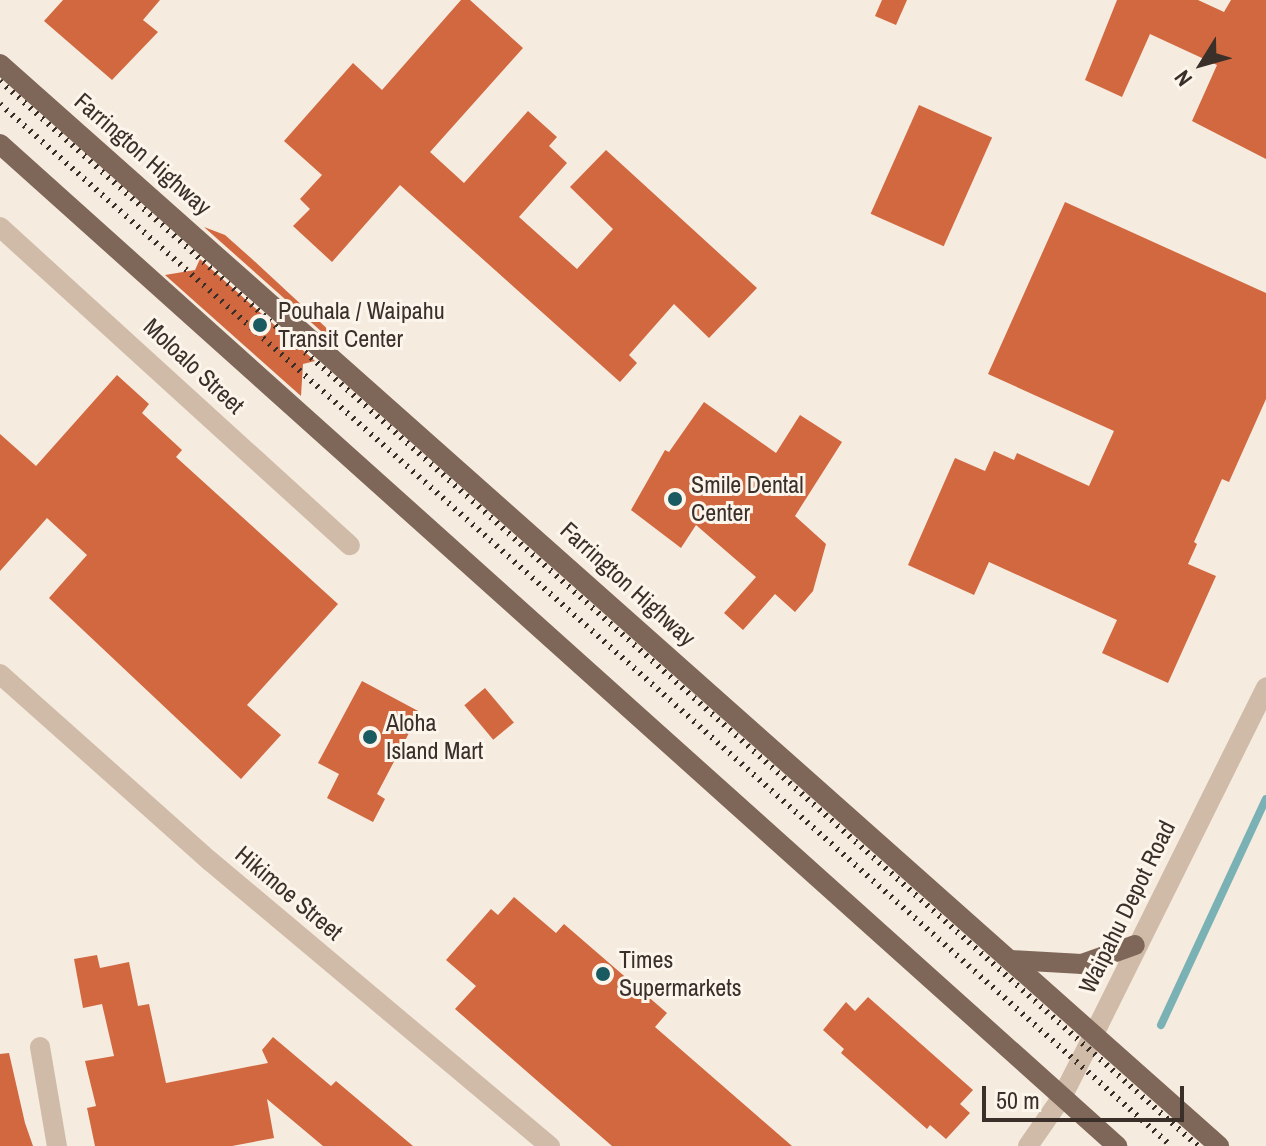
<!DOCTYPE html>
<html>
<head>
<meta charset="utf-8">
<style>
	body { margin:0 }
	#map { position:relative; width:1266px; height:1146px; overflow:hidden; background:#f5ebde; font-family:"Archivo Narrow",sans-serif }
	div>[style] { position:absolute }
	.stream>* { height:8px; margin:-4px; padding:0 4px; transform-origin:4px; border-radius:4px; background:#7ab1b5 }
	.building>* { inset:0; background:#d16840; transform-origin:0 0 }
	.minor>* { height:20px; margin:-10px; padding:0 10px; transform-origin:10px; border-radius:10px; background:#cfbba8 }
	.tertiary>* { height:20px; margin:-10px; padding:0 10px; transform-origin:10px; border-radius:10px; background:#cfbba8 }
	.primary>* { height:20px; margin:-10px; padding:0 10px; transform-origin:10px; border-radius:10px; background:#7e6759 }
	.rail>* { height:6px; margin-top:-3px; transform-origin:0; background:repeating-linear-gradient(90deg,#3b2f29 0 2px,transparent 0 8px) }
	.dots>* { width:22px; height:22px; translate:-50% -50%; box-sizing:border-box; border:4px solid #fcf5eb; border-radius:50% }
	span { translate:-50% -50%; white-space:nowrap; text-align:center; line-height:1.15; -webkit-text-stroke:6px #fcf5eb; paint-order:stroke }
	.street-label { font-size:24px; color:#3b2f29 }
	.poi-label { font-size:24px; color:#3b2f29 }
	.left { translate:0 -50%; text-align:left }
	.north { position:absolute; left:1162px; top:24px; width:80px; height:80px; -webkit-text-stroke:6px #fcf5eb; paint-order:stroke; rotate:233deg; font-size:22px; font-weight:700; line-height:32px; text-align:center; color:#3b2f29 }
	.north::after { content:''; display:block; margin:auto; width:28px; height:36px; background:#3b2f29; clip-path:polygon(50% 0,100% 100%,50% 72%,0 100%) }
	.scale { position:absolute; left:982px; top:1086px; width:202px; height:36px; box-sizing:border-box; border:4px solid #3b2f29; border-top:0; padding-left:10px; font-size:24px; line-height:28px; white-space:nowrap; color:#3b2f29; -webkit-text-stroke:6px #fcf5eb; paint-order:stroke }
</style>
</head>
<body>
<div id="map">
	<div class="stream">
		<div style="left:1161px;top:1025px;width:249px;rotate:-65.1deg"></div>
	</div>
	<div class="building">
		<div style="clip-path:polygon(63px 0,160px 0,143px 20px,158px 32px,112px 80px,44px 21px)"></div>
		<div style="clip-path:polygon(461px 0,470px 0,523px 48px,430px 152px,464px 183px,528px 111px,557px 137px,549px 146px,567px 163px,519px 217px,577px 269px,613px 229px,570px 187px,606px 150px,757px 288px,709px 338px,674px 304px,629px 355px,637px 363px,620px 382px,400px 185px,332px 262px,293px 226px,310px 209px,300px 199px,322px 175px,284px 141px,353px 63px,382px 90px)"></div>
		<div style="clip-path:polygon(882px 0,907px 0,896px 25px,875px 16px)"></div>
		<div style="clip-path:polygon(1117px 0,1198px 0,1224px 12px,1231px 0,1266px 0,1266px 159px,1192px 121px,1217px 65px,1150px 34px,1122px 97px,1085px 80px)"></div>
		<div style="left:919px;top:105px;width:80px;height:119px;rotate:24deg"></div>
		<div style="clip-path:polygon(1065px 202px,1266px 293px,1266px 399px,1229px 482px,1222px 479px,1194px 542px,1197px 544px,1188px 564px,1216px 576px,1168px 683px,1102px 653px,1117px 620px,989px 562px,974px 595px,908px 565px,955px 458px,985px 471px,994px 451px,1014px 460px,1017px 453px,1089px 486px,1114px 431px,988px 374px)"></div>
		<div style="clip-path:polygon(204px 227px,225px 235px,252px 259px,334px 335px,340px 348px)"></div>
		<div style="clip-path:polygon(200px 259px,315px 361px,303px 364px,301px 396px,165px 275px,195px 270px)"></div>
		<div style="clip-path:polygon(117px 375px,149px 404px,142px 413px,182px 450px,176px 457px,338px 604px,247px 705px,281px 735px,241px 779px,49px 598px,87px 555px,47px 518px,0 571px,0 434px,36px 466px)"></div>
		<div style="clip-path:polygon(704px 402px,776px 453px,800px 415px,842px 442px,795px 516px,826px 544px,813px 591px,795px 612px,775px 594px,743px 630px,724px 613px,756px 577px,696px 525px,681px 548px,631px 510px,665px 450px,669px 452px)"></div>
		<div style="clip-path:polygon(362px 681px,420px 712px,377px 794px,385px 799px,373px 822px,327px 798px,339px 774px,318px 763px)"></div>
		<div style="left:485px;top:688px;width:45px;height:27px;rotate:50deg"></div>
		<div style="clip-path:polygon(514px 897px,556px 933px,564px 924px,667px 1013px,655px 1027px,792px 1146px,612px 1146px,455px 1009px,476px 986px,446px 960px,491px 909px,498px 915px)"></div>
		<div style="clip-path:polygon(97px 955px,100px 968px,129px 962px,138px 1006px,149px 1004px,166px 1083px,268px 1063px,262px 1050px,273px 1037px,331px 1086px,336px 1081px,413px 1146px,323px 1146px,267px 1099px,274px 1138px,232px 1146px,95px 1146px,87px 1108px,96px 1106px,85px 1061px,114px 1056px,102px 1004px,83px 1008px,74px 959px)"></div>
		<div style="clip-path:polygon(868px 997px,973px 1090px,960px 1104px,970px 1113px,946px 1139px,930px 1125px,927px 1129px,841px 1053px,844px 1049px,823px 1030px,846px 1002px,855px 1011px)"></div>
		<div style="clip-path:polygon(9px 1053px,25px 1123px,33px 1146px,0 1146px,0 1054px)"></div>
	</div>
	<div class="minor">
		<div style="left:0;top:227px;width:473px;rotate:42.3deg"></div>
		<div style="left:0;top:674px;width:281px;rotate:41.7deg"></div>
		<div style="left:210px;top:861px;width:444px;rotate:40deg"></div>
		<div style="left:1094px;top:1034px;width:387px;rotate:-63.6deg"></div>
		<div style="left:40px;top:1047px;width:100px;rotate:80.3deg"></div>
	</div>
	<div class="tertiary">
		<div style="left:1028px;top:1146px;width:60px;rotate:-55.2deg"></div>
		<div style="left:1062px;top:1097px;width:71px;rotate:-63.1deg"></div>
	</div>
	<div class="primary">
		<div style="left:0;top:64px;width:1630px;rotate:41.59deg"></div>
		<div style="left:0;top:144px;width:1501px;rotate:41.89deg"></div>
		<div style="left:1011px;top:960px;width:71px;rotate:3.2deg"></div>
		<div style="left:1082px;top:964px;width:56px;rotate:-19.7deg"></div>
	</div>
	<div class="rail">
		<div style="left:0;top:81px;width:1603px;rotate:41.64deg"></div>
		<div style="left:0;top:104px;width:1567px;rotate:41.66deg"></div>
	</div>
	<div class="dots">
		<div style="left:260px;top:325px;background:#1a5a61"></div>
		<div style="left:675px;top:499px;background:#1a5a61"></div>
		<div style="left:370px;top:737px;background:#1a5a61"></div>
		<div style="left:603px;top:974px;background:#1a5a61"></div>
	</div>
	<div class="street-label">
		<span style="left:143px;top:154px;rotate:41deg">Farrington Highway</span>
		<span style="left:194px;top:366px;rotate:43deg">Moloalo Street</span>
		<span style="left:628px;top:584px;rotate:42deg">Farrington Highway</span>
		<span style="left:289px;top:893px;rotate:40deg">Hikimoe Street</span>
		<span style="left:1127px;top:907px;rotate:-64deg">Waipahu Depot Road</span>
	</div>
	<div class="poi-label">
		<span class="left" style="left:278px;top:325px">Pouhala / Waipahu<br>Transit Center</span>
		<span class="left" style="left:691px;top:499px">Smile Dental<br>Center</span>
		<span class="left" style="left:386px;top:737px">Aloha<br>Island Mart</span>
		<span class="left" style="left:619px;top:974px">Times<br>Supermarkets</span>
	</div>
	<div class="north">N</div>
	<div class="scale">50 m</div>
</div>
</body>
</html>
